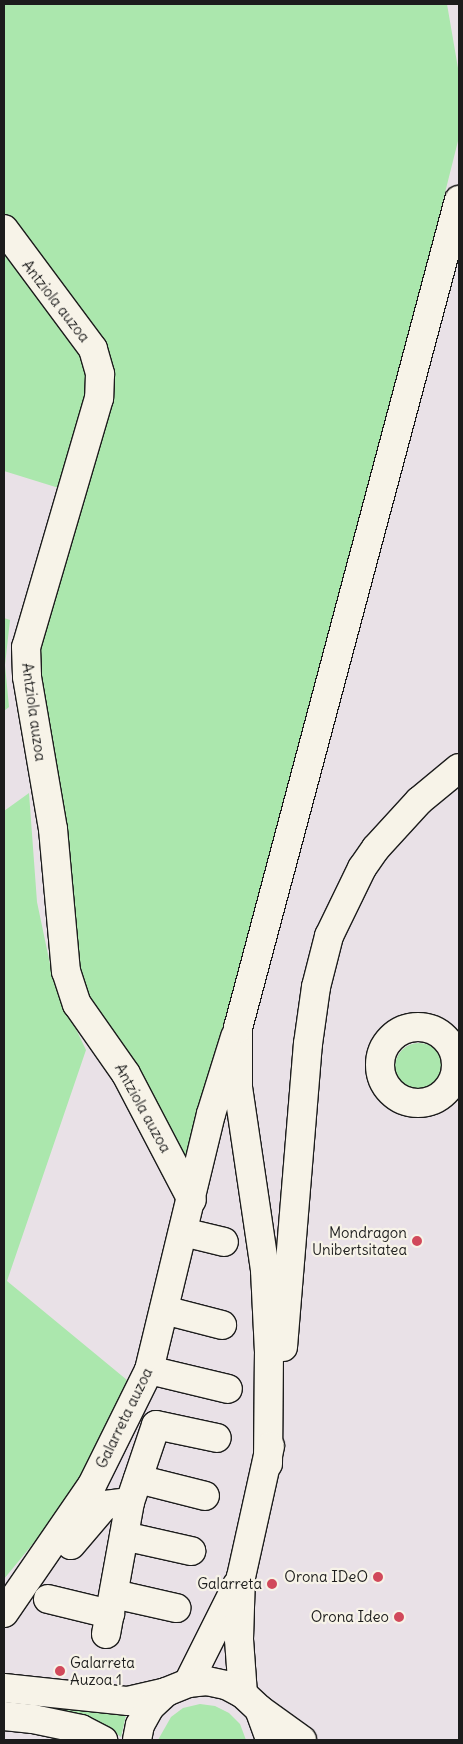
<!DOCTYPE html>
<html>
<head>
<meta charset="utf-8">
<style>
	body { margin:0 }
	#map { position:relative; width:463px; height:1744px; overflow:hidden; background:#e9e1e7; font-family:Delius,sans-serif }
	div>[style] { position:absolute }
	.green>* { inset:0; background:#abe7ad }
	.round { border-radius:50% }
	.roads { filter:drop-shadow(1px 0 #1c1c1c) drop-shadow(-1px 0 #1c1c1c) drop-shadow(0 1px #1c1c1c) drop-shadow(0 -1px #1c1c1c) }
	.minor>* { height:28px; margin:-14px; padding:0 14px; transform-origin:14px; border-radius:14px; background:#f7f3e8 }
	.minor>.ring { margin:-14px; padding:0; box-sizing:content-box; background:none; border:28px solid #f7f3e8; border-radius:50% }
	.major>* { height:28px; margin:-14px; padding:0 14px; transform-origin:14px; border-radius:14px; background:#f7f3e8 }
	.dots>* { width:14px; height:14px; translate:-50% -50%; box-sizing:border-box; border:2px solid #f7f3e8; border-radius:50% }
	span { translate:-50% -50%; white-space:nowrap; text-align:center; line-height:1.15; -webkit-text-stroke:4.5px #f7f3e8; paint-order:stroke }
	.street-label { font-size:15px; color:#1c1c1c }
	.poi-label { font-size:15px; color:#1c1c1c }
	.right { translate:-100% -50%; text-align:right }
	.left { translate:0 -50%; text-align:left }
	.frame { position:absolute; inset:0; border:5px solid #1c1c1c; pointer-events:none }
</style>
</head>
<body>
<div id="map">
	<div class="green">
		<div style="clip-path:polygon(4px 4px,447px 4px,459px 74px,459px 137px,387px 424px,187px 1163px,141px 1071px,87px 1007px,72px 966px,36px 684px,40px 633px,107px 400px,88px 372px,89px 402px,62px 489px,4px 471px)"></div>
		<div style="clip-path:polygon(4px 618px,10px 620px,5px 665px,9px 707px,4px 711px)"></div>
		<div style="clip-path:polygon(29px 793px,37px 902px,54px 983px,86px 1050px,7px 1281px,127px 1380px,86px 1479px,4px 1579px,4px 811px)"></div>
		<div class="round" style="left:395px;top:1043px;width:48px;height:48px"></div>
		<div style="clip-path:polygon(21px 1702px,127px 1711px,121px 1737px,109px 1728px,21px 1709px)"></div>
		<div style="clip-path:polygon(200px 1704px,215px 1706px,229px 1713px,240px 1724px,246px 1740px,158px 1740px,171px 1717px,183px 1708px)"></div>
	</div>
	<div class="roads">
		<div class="minor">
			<div style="left:4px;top:229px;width:149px;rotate:53.4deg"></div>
			<div style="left:93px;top:349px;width:26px;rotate:74deg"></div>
			<div style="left:100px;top:374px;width:24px;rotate:92deg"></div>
			<div style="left:99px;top:398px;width:259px;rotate:106.3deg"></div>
			<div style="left:26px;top:647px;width:30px;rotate:88deg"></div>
			<div style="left:27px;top:677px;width:154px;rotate:80.3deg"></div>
			<div style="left:53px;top:829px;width:143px;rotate:84.8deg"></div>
			<div style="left:66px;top:971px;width:35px;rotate:72deg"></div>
			<div style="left:77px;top:1004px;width:85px;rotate:55deg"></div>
			<div style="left:126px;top:1074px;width:142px;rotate:62.4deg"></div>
			<div class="ring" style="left:380px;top:1027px;width:48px;height:48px"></div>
			<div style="left:183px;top:1232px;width:42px;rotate:13.7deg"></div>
			<div style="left:164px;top:1310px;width:60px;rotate:14.5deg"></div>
			<div style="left:149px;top:1370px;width:81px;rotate:13.5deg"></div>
			<div style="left:138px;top:1479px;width:69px;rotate:14.2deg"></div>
			<div style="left:124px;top:1536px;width:69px;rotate:12.6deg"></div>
			<div style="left:71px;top:1545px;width:52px;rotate:-49.6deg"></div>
			<div style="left:105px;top:1505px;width:25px;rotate:-7deg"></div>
			<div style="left:114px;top:1594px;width:64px;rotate:12.7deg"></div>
			<div style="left:48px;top:1599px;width:64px;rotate:13.6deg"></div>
			<div style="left:4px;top:1613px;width:155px;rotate:-55.5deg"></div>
			<div style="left:92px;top:1485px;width:128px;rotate:-63.6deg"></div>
			<div style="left:149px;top:1370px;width:263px;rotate:-76.4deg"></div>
			<div style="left:211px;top:1114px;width:81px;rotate:-72.7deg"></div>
			<div style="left:106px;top:1634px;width:134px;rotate:-79.7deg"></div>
			<div style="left:130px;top:1502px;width:81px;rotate:-71.3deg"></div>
			<div style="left:156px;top:1425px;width:62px;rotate:12deg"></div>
			<div style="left:259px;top:1709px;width:53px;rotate:35.8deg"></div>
		</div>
		<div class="major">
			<div style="left:283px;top:1347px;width:304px;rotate:-85.3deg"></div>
			<div style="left:308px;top:1044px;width:58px;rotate:-82deg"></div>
			<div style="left:316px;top:987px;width:53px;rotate:-75.7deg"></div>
			<div style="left:329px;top:936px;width:76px;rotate:-64.1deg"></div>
			<div style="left:362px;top:868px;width:24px;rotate:-55deg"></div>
			<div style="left:376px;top:848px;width:64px;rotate:-47.5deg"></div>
			<div style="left:419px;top:801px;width:52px;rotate:-39.5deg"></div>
			<div style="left:268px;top:1464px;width:112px;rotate:-89.5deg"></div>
			<div style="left:269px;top:1352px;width:82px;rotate:-92.8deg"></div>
			<div style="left:265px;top:1270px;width:184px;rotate:-98.4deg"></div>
			<div style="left:238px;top:1088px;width:60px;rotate:-90deg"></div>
			<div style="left:238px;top:1028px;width:857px;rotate:-75.06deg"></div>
			<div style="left:188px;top:1683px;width:110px;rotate:-63.4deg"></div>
			<div style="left:4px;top:1688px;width:125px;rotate:6deg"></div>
			<div style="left:128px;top:1701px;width:39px;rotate:-13deg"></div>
			<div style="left:243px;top:1694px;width:55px;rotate:-94.2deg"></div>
			<div style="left:239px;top:1639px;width:62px;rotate:-88.2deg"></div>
			<div style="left:241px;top:1577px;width:134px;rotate:-77.5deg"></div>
			<div style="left:4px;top:1716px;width:29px;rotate:6deg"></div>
			<div style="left:33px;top:1719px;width:49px;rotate:11.8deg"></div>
			<div style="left:81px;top:1729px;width:25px;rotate:27deg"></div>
			<div style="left:137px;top:1740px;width:15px;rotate:-79deg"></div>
			<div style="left:140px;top:1725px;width:21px;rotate:-61deg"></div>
			<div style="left:150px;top:1707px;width:22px;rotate:-43deg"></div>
			<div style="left:166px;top:1692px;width:24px;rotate:-22deg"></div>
			<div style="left:188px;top:1683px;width:19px;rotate:-6deg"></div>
			<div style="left:207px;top:1681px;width:19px;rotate:12deg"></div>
			<div style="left:226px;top:1685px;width:19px;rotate:28deg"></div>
			<div style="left:243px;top:1694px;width:22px;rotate:43deg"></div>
			<div style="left:259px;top:1709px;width:33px;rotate:70deg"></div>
		</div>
	</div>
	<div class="dots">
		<div style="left:417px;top:1241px;background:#d1495b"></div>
		<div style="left:378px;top:1577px;background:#d1495b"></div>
		<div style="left:272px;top:1584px;background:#d1495b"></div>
		<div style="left:399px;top:1617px;background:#d1495b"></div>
		<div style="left:60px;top:1671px;background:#d1495b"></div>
	</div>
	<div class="street-label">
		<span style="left:56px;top:301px;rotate:52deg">Antziola auzoa</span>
		<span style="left:34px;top:712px;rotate:82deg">Antziola auzoa</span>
		<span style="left:143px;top:1108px;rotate:61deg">Antziola auzoa</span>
		<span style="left:124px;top:1418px;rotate:-64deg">Galarreta auzoa</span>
	</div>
	<div class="poi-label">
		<span class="right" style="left:407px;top:1241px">Mondragon<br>Unibertsitatea</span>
		<span class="right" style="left:368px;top:1577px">Orona IDeO</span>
		<span class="right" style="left:262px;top:1584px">Galarreta</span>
		<span class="right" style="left:389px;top:1617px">Orona Ideo</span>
		<span class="left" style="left:70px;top:1671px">Galarreta<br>Auzoa 1</span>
	</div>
	<div class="frame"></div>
</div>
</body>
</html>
